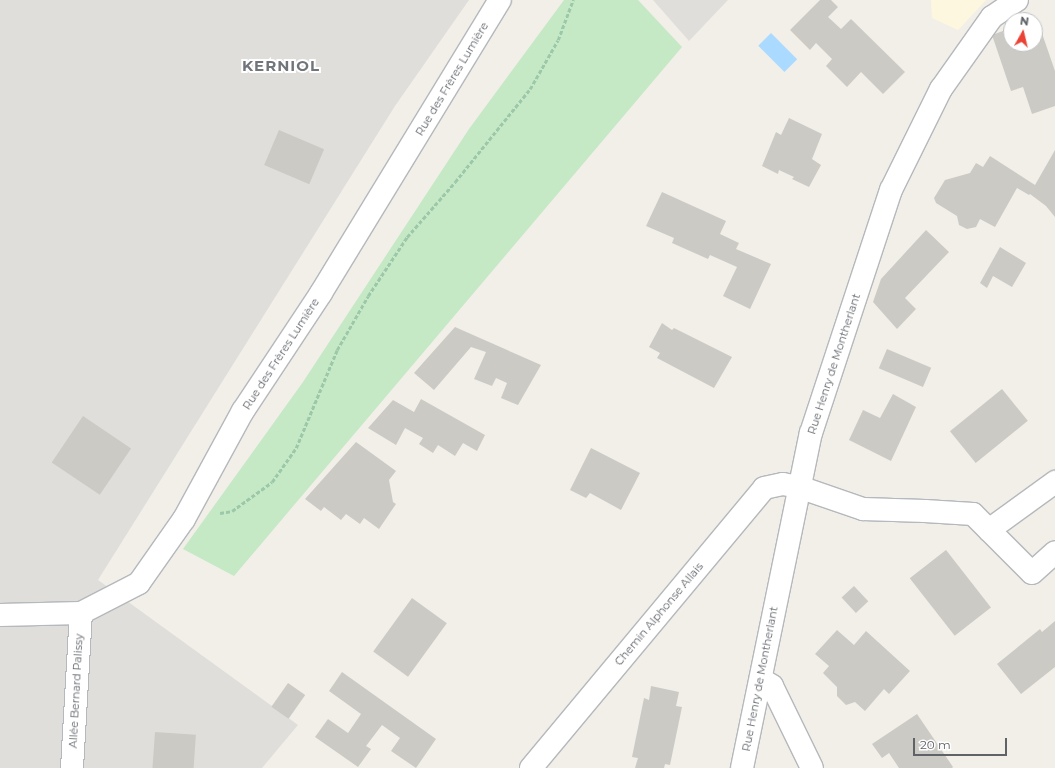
<!DOCTYPE html>
<html>
<head>
<meta charset="utf-8">
<style>
	body { margin:0 }
	#map { position:relative; width:1055px; height:768px; overflow:hidden; background:#f1efe8; font-family:Montserrat,sans-serif }
	div>[style] { position:absolute }
	.commercial>* { inset:0; background:#fef7e0 }
	.industrial>* { inset:0; background:#e0deda }
	.green>* { inset:0; background:#c5e8c5 }
	.water>* { inset:0; background:#aadaff; transform-origin:0 0 }
	.building>* { inset:0; background:#cccac5; transform-origin:0 0 }
	.path>* { height:2.5px; margin-top:-1.25px; transform-origin:0; background:repeating-linear-gradient(90deg,#9cc7a9 0 4px,transparent 0 6px) }
	.roads { filter:drop-shadow(1px 0 #b5b8bc) drop-shadow(-1px 0 #b5b8bc) drop-shadow(0 1px #b5b8bc) drop-shadow(0 -1px #b5b8bc) }
	.minor>* { height:22px; margin:-11px; padding:0 11px; transform-origin:11px; border-radius:11px; background:#fff }
	span { translate:-50% -50%; white-space:nowrap; text-align:center; line-height:1.15; -webkit-text-stroke:4px #fff; paint-order:stroke }
	.street-label { font-size:11px; color:#5f6368 }
	.district-label { font-size:15px; color:#70757a; font-weight:700; letter-spacing:1px }
	.north { position:absolute; left:1003px; top:12px; width:40px; height:40px; box-sizing:border-box; background:#fff; border:1px solid #bfc1c3; border-radius:50%; rotate:8deg; font-size:11px; font-weight:700; line-height:16px; text-align:center; color:#5f6368 }
	.north::after { content:''; display:block; margin:auto; width:14px; height:18px; background:#ea4335; clip-path:polygon(50% 0,100% 100%,50% 72%,0 100%) }
	.scale { position:absolute; left:913px; top:738px; width:94px; height:18px; box-sizing:border-box; border:2px solid #5f6368; border-top:0; padding-left:5px; font-size:12px; line-height:14px; white-space:nowrap; color:#5f6368; -webkit-text-stroke:3px #fff; paint-order:stroke }
</style>
</head>
<body>
<div id="map">
	<div class="commercial">
		<div style="clip-path:polygon(931px 0,986px 0,958px 30px,932px 18px)"></div>
	</div>
	<div class="industrial">
		<div style="clip-path:polygon(0 0,469px 0,395px 106px,98px 580px,298px 725px,262px 768px,0 768px)"></div>
		<div style="clip-path:polygon(653px 0,728px 0,689px 41px)"></div>
	</div>
	<div class="green">
		<div style="clip-path:polygon(564px 0,638px 0,682px 47px,234px 576px,183px 549px,303px 382px,469px 129px)"></div>
	</div>
	<div class="water">
		<div style="left:771px;top:33px;width:37px;height:18px;rotate:45deg"></div>
	</div>
	<div class="building">
		<div style="clip-path:polygon(820px 0,831px 0,838px 7px,828px 17px,841px 29px,851px 19px,905px 72px,883px 94px,861px 72px,847px 87px,826px 66px,832px 59px,816px 43px,810px 50px,790px 30px)"></div>
		<div style="clip-path:polygon(1037px 19px,1055px 71px,1055px 106px,1032px 114px,1023px 87px,1011px 91px,992px 35px,1011px 28px,1011px 44px,1035px 44px,1035px 20px)"></div>
		<div style="clip-path:polygon(789px 118px,822px 134px,812px 159px,821px 165px,809px 187px,792px 179px,794px 177px,779px 170px,778px 174px,762px 166px,776px 132px,781px 135px)"></div>
		<div style="left:279px;top:130px;width:49px;height:38px;rotate:23deg"></div>
		<div style="clip-path:polygon(1055px 150px,1055px 217px,1046px 206px,1030px 194px,1029px 195px,1017px 188px,995px 227px,980px 219px,976px 227px,967px 229px,959px 225px,957px 216px,936px 203px,934px 198px,945px 180px,970px 173px,976px 163px,983px 167px,990px 156px,1035px 185px)"></div>
		<div style="clip-path:polygon(662px 192px,726px 221px,720px 234px,739px 243px,736px 249px,771px 264px,750px 309px,723px 296px,737px 267px,710px 255px,708px 259px,672px 243px,674px 238px,646px 226px)"></div>
		<div style="clip-path:polygon(926px 230px,949px 252px,905px 298px,916px 309px,897px 329px,873px 302px,881px 279px)"></div>
		<div style="clip-path:polygon(1000px 247px,1026px 263px,1012px 287px,993px 276px,987px 288px,980px 283px)"></div>
		<div style="clip-path:polygon(662px 323px,672px 330px,674px 328px,732px 357px,714px 388px,657px 358px,660px 353px,649px 347px)"></div>
		<div style="clip-path:polygon(455px 327px,541px 365px,518px 405px,501px 398px,507px 383px,496px 378px,492px 386px,474px 379px,486px 352px,471px 347px,434px 390px,414px 373px)"></div>
		<div style="left:887px;top:349px;width:48px;height:21px;rotate:23deg"></div>
		<div style="left:1002px;top:389px;width:41px;height:67px;rotate:51deg"></div>
		<div style="clip-path:polygon(893px 394px,916px 407px,891px 461px,849px 440px,863px 410px,880px 418px)"></div>
		<div style="clip-path:polygon(421px 399px,485px 435px,477px 451px,463px 443px,455px 456px,438px 445px,433px 453px,419px 444px,423px 438px,405px 428px,396px 445px,368px 428px,393px 400px,414px 412px)"></div>
		<div style="left:83px;top:416px;width:58px;height:56px;rotate:34deg"></div>
		<div style="clip-path:polygon(356px 442px,396px 471px,389px 480px,393px 502px,396px 504px,379px 529px,364px 518px,360px 524px,346px 514px,341px 520px,324px 507px,321px 511px,305px 499px)"></div>
		<div style="clip-path:polygon(591px 448px,640px 473px,621px 510px,590px 493px,586px 498px,570px 490px)"></div>
		<div style="left:946px;top:550px;width:73px;height:46px;rotate:52deg"></div>
		<div style="left:854px;top:586px;width:21px;height:17px;rotate:47deg"></div>
		<div style="left:412px;top:598px;width:43px;height:66px;rotate:36deg"></div>
		<div style="clip-path:polygon(1055px 621px,1055px 667px,1021px 694px,997px 664px,1040px 629px,1042px 632px)"></div>
		<div style="clip-path:polygon(837px 630px,854px 645px,866px 631px,910px 671px,889px 694px,884px 689px,865px 711px,855px 702px,846px 705px,837px 696px,837px 687px,823px 673px,829px 666px,815px 654px)"></div>
		<div style="clip-path:polygon(342px 672px,436px 739px,416px 768px,391px 751px,400px 738px,382px 725px,366px 746px,371px 749px,358px 767px,315px 737px,328px 719px,348px 733px,361px 714px,329px 691px)"></div>
		<div style="left:288px;top:683px;width:21px;height:29px;rotate:35deg"></div>
		<div style="clip-path:polygon(651px 686px,679px 692px,676px 706px,682px 707px,670px 765px,665px 764px,664px 768px,635px 768px,638px 758px,632px 757px,644px 698px,649px 700px)"></div>
		<div style="clip-path:polygon(917px 714px,953px 767px,952px 768px,899px 768px,889px 753px,882px 758px,872px 744px)"></div>
		<div style="left:155px;top:732px;width:41px;height:36px;rotate:4deg"></div>
	</div>
	<div class="path">
		<div style="left:220px;top:513px;width:12px;rotate:-9deg"></div>
		<div style="left:232px;top:511px;width:49px;rotate:-35.9deg"></div>
		<div style="left:272px;top:482px;width:42px;rotate:-54.8deg"></div>
		<div style="left:296px;top:448px;width:106px;rotate:-67.3deg"></div>
		<div style="left:337px;top:350px;width:62px;rotate:-60.1deg"></div>
		<div style="left:368px;top:296px;width:71px;rotate:-56.5deg"></div>
		<div style="left:407px;top:237px;width:73px;rotate:-48.9deg"></div>
		<div style="left:455px;top:182px;width:119px;rotate:-51.1deg"></div>
		<div style="left:530px;top:89px;width:56px;rotate:-60.3deg"></div>
		<div style="left:558px;top:40px;width:43px;rotate:-69.4deg"></div>
	</div>
	<div class="roads">
		<div class="minor">
			<div style="left:989px;top:530px;width:82px;rotate:-36deg"></div>
			<div style="left:0;top:615px;width:81px;rotate:-1.4deg"></div>
			<div style="left:81px;top:613px;width:65px;rotate:-27.3deg"></div>
			<div style="left:139px;top:583px;width:78px;rotate:-54.9deg"></div>
			<div style="left:184px;top:519px;width:123px;rotate:-61.4deg"></div>
			<div style="left:243px;top:411px;width:141px;rotate:-56.5deg"></div>
			<div style="left:321px;top:293px;width:343px;rotate:-58.6deg"></div>
			<div style="left:761px;top:679px;width:13px;rotate:32deg"></div>
			<div style="left:772px;top:686px;width:91px;rotate:64deg"></div>
			<div style="left:72px;top:768px;width:155px;rotate:-86.7deg"></div>
			<div style="left:531px;top:768px;width:364px;rotate:-50.2deg"></div>
			<div style="left:764px;top:488px;width:19px;rotate:-12deg"></div>
			<div style="left:783px;top:484px;width:16px;rotate:11deg"></div>
			<div style="left:799px;top:487px;width:68px;rotate:19deg"></div>
			<div style="left:863px;top:509px;width:62px;rotate:1.8deg"></div>
			<div style="left:925px;top:511px;width:48px;rotate:3.6deg"></div>
			<div style="left:973px;top:514px;width:83px;rotate:45deg"></div>
			<div style="left:1032px;top:573px;width:31px;rotate:-42deg"></div>
			<div style="left:742px;top:768px;width:342px;rotate:-78.4deg"></div>
			<div style="left:811px;top:433px;width:256px;rotate:-71.8deg"></div>
			<div style="left:891px;top:190px;width:113px;rotate:-63.7deg"></div>
			<div style="left:941px;top:89px;width:88px;rotate:-54.7deg"></div>
			<div style="left:992px;top:17px;width:30px;rotate:-34deg"></div>
		</div>
	</div>
	<div class="street-label">
		<span style="left:452px;top:79px;rotate:-59deg">Rue des Frères Lumière</span>
		<span style="left:281px;top:354px;rotate:-57deg">Rue des Frères Lumière</span>
		<span style="left:834px;top:364px;rotate:-72deg">Rue Henry de Montherlant</span>
		<span style="left:659px;top:614px;rotate:-50deg">Chemin Alphonse Allais</span>
		<span style="left:760px;top:679px;rotate:-79deg">Rue Henry de Montherlant</span>
		<span style="left:76px;top:691px;rotate:-87deg">Allée Bernard Palissy</span>
	</div>
	<div class="district-label">
		<span style="left:281px;top:66px">KERNIOL</span>
	</div>
	<div class="north">N</div>
	<div class="scale">20 m</div>
</div>
</body>
</html>
